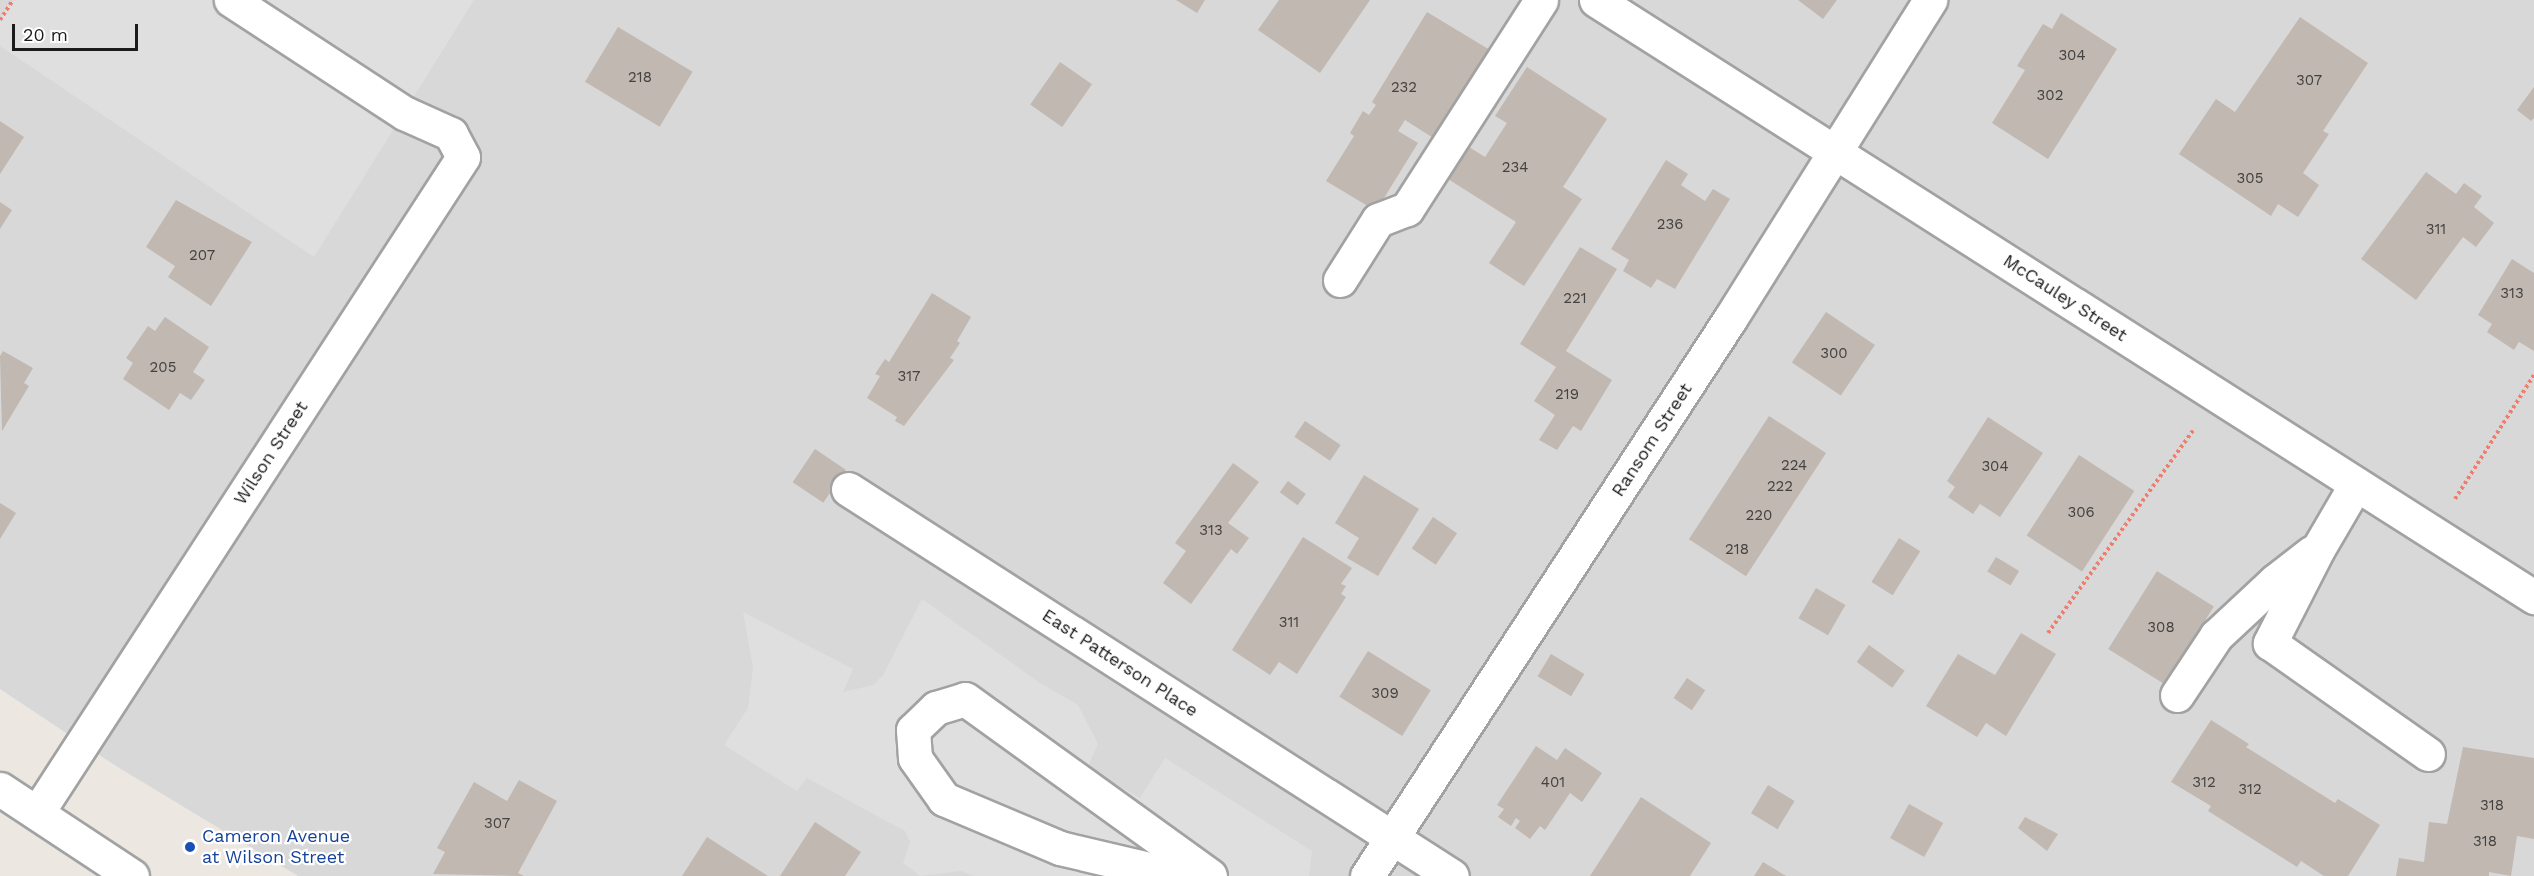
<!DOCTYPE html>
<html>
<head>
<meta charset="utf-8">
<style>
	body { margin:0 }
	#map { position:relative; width:2534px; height:876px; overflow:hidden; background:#ece8e1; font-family:"Work Sans",sans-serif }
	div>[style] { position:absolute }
	.residential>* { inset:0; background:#d9d8d8 }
	.parking>* { inset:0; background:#dfdfdf }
	.building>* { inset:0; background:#c0b8b1; transform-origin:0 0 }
	.path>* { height:4px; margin-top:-2px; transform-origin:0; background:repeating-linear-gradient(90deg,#f07d6d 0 3px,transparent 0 6px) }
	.roads { filter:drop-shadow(2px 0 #a2a2a2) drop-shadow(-2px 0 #a2a2a2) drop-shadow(0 2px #a2a2a2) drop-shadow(0 -2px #a2a2a2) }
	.minor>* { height:33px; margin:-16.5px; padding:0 16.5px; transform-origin:16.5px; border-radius:16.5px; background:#fff }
	.dots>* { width:16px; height:16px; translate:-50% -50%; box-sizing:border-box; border:3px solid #fff; border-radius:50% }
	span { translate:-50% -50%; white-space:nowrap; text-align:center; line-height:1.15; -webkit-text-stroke:4.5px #fff; paint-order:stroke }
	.number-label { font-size:15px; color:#444240 }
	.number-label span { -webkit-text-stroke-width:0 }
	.street-label { font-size:18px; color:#1b1b1b }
	.transit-label { font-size:18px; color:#164399 }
	.left { translate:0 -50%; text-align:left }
	.scale { position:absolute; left:12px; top:24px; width:126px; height:27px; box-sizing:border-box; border:3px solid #1b1b1b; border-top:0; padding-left:8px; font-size:18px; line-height:21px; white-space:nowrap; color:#1b1b1b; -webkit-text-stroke:4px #fff; paint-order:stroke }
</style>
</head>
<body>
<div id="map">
	<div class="residential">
		<div style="clip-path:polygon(0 0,2534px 0,2534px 876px,298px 876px,116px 766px,0 689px)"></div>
	</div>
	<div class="parking">
		<div style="clip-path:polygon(13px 0,474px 0,314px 257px,0 46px,0 20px)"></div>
		<div style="clip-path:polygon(922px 599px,1040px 683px,1078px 705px,1098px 744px,1089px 764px,1100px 775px,1140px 798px,1165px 758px,1312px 851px,1309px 876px,974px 876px,961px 871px,920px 876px,903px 863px,910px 842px,905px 831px,807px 778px,797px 791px,724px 745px,748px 708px,753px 668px,743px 612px,853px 669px,843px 692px,873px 685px,883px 675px)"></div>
	</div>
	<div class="building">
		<div style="clip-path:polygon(1176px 0,1205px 0,1197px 13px)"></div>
		<div style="clip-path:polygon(1279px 0,1370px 0,1320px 73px,1258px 30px)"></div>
		<div style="clip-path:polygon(1798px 0,1837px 0,1823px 19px)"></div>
		<div style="clip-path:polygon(1427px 12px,1490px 50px,1435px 139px,1405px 120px,1398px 131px,1418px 143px,1376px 211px,1326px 181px,1354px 136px,1350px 133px,1363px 111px,1369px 115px,1376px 105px,1372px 102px)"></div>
		<div style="clip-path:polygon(2061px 13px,2117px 49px,2048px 159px,1992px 123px,2025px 70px,2017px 66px,2043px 24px,2052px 29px)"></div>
		<div style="clip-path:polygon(2300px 17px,2368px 63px,2323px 131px,2329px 134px,2303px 173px,2319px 185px,2298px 217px,2278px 204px,2271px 216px,2179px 154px,2216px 99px,2235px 112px)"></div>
		<div style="left:618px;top:27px;width:87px;height:64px;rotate:31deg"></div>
		<div style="left:1060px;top:62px;width:39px;height:52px;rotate:35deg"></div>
		<div style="clip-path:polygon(1527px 67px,1607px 119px,1563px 187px,1582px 199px,1524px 286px,1489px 263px,1516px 222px,1448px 179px,1469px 147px,1485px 157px,1507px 123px,1495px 116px)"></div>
		<div style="clip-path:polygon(2534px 87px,2534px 118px,2531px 121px,2517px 110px)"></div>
		<div style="clip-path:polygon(0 121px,24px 137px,0 174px)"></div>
		<div style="clip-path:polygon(1666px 160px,1688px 174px,1681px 185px,1705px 201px,1713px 189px,1730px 199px,1675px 289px,1657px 279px,1651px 288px,1623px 271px,1629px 260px,1611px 249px)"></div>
		<div style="clip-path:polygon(2426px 172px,2456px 194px,2464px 183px,2482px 196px,2474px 207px,2494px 223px,2476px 247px,2463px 237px,2416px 300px,2361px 259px)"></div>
		<div style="clip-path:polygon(176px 200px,252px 242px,211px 306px,168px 277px,175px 266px,146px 247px)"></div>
		<div style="clip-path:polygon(0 202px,12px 210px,0 229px)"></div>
		<div style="clip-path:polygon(1580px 247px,1617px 269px,1566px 351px,1612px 380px,1581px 431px,1573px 426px,1557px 450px,1539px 440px,1555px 415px,1534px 401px,1556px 367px,1520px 344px)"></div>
		<div style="clip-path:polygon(2512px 259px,2534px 273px,2534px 351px,2519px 342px,2514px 350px,2487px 332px,2492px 324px,2478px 315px)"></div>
		<div style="clip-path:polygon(932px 293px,971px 317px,957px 341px,960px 343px,950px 358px,954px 360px,904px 426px,895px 421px,897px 417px,867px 398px,880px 376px,875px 374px,885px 359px,889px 362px)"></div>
		<div style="left:1826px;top:312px;width:59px;height:61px;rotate:34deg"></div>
		<div style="clip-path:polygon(165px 317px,209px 347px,193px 372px,205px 380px,191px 400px,180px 393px,169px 410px,123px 379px,133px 363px,126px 358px,148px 326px,155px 331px)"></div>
		<div style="clip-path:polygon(3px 351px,33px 368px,24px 383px,29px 386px,2px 431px,0 356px)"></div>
		<div style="left:1769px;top:416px;width:68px;height:147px;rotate:33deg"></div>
		<div style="clip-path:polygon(1988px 417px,2043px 453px,2000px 517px,1980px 504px,1973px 514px,1948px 497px,1955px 487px,1947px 481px)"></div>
		<div style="left:1305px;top:421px;width:43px;height:19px;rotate:34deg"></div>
		<div style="left:815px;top:449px;width:37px;height:40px;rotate:34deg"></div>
		<div style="left:2079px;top:455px;width:66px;height:96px;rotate:33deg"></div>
		<div style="clip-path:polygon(1233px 463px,1259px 482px,1228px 523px,1249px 538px,1237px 554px,1231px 549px,1191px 604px,1163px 583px,1186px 551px,1175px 543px)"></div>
		<div style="clip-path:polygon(1364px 475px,1419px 509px,1378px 576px,1347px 558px,1359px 538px,1335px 523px)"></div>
		<div style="left:1288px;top:481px;width:22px;height:14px;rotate:36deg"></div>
		<div style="clip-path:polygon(0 503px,16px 513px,0 539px)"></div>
		<div style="left:1433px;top:517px;width:29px;height:38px;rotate:34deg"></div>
		<div style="clip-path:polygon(1303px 537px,1352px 568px,1341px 584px,1346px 586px,1341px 594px,1346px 597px,1297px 674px,1279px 662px,1270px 675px,1232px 650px)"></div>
		<div style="left:1899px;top:538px;width:25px;height:52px;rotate:32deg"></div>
		<div style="left:1996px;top:557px;width:27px;height:17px;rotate:31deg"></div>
		<div style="left:2157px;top:571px;width:67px;height:92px;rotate:32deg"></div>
		<div style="left:1816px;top:588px;width:34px;height:35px;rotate:30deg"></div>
		<div style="clip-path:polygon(2021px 633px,2056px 654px,2006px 736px,1986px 723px,1977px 737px,1926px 706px,1958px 654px,1995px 675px)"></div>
		<div style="left:1869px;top:645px;width:44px;height:21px;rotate:36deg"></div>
		<div style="left:1368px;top:651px;width:74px;height:54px;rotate:32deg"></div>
		<div style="left:1551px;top:654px;width:39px;height:26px;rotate:31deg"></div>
		<div style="left:1687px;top:678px;width:22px;height:24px;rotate:34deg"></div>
		<div style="clip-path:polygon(2211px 720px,2249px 744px,2246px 747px,2335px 803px,2338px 799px,2380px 825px,2348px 876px,2324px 876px,2301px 861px,2297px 867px,2208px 811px,2211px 806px,2171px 782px)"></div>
		<div style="clip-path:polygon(1536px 746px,1557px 760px,1565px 748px,1602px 773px,1582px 802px,1570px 793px,1545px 830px,1540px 826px,1530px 839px,1515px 828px,1520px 821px,1516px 818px,1511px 826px,1498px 817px,1504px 809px,1497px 805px)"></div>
		<div style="clip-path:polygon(2463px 747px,2534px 758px,2534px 839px,2517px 836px,2511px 876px,2489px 872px,2489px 876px,2396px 876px,2399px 858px,2424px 862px,2429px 822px,2447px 824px)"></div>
		<div style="clip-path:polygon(519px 780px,557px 801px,518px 873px,524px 876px,433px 874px,445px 852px,437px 848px,474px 782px,507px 801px)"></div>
		<div style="left:1768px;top:785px;width:31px;height:33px;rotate:31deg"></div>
		<div style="clip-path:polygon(1641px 797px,1711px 843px,1690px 876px,1590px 876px)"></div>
		<div style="left:1909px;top:804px;width:39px;height:39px;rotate:29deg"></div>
		<div style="clip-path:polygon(2025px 817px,2058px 834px,2047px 851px,2018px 828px)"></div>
		<div style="clip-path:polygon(815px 822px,861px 852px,845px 876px,780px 876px)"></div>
		<div style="clip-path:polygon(707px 837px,768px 876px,682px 876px)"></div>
		<div style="clip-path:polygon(1763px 862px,1786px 876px,1754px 876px)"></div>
	</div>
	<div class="path">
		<div style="left:0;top:20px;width:24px;rotate:-57deg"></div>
		<div style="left:2455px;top:499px;width:147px;rotate:-57.5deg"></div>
		<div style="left:2048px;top:633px;width:252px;rotate:-54.4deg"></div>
	</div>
	<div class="roads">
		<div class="minor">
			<div style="left:1596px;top:0;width:1112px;rotate:32.48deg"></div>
			<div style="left:1340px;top:280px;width:71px;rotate:-57.7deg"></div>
			<div style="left:1378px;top:220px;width:31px;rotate:-21deg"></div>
			<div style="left:1407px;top:209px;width:248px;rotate:-57.3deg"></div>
			<div style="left:2356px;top:484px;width:75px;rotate:120.3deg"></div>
			<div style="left:2318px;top:549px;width:106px;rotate:117.1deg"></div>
			<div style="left:2270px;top:643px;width:193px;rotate:35.1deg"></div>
			<div style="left:848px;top:489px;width:717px;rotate:32.65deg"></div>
			<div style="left:2177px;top:695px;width:71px;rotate:-56.5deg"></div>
			<div style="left:2216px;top:636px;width:81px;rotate:-43deg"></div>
			<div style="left:2275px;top:581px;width:46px;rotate:-37.9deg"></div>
			<div style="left:0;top:789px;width:158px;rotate:33.4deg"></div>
			<div style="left:37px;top:813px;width:782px;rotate:-57deg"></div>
			<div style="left:463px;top:157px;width:26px;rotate:-118deg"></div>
			<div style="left:451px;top:134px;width:51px;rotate:-155.9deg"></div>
			<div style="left:404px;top:113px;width:207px;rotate:-146.8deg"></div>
			<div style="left:1179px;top:876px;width:122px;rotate:-166.8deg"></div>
			<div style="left:1060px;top:848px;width:126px;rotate:-157.1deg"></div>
			<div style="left:944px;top:799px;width:50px;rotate:-125.3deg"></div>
			<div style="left:915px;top:758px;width:28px;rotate:-94deg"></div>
			<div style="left:913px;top:730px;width:32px;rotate:-44deg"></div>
			<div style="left:936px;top:708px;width:30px;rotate:-17deg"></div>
			<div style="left:965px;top:699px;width:302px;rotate:35.8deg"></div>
			<div style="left:1367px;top:876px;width:665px;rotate:-56.91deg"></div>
			<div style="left:1730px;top:319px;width:377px;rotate:-57.9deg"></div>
		</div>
	</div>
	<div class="dots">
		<div style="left:190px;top:847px;background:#1a4fb4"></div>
	</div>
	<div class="number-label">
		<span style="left:2072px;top:56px">304</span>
		<span style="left:640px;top:78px">218</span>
		<span style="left:2309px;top:81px">307</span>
		<span style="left:1404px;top:88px">232</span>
		<span style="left:2050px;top:96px">302</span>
		<span style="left:1515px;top:168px">234</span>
		<span style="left:2250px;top:179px">305</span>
		<span style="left:1670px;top:225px">236</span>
		<span style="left:2436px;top:230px">311</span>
		<span style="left:202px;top:256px">207</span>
		<span style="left:2512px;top:294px">313</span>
		<span style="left:1575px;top:299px">221</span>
		<span style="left:1834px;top:354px">300</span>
		<span style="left:163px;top:368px">205</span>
		<span style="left:909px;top:377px">317</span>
		<span style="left:1567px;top:395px">219</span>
		<span style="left:1794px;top:466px">224</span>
		<span style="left:1995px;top:467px">304</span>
		<span style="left:1780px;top:487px">222</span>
		<span style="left:2081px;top:513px">306</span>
		<span style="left:1759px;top:516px">220</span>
		<span style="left:1211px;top:531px">313</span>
		<span style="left:1737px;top:550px">218</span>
		<span style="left:1289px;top:623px">311</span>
		<span style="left:2161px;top:628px">308</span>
		<span style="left:1385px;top:694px">309</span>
		<span style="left:1553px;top:783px">401</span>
		<span style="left:2204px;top:783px">312</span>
		<span style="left:2250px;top:790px">312</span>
		<span style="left:2492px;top:806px">318</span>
		<span style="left:497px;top:824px">307</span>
		<span style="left:2485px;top:842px">318</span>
	</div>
	<div class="street-label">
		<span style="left:2065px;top:298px;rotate:33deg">McCauley Street</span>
		<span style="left:1652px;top:440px;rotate:-57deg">Ransom Street</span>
		<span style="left:271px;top:453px;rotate:-57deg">Wilson Street</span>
		<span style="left:1120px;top:663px;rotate:33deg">East Patterson Place</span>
	</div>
	<div class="transit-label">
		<span class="left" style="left:202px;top:847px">Cameron Avenue<br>at Wilson Street</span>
	</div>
	<div class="scale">20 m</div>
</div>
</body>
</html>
